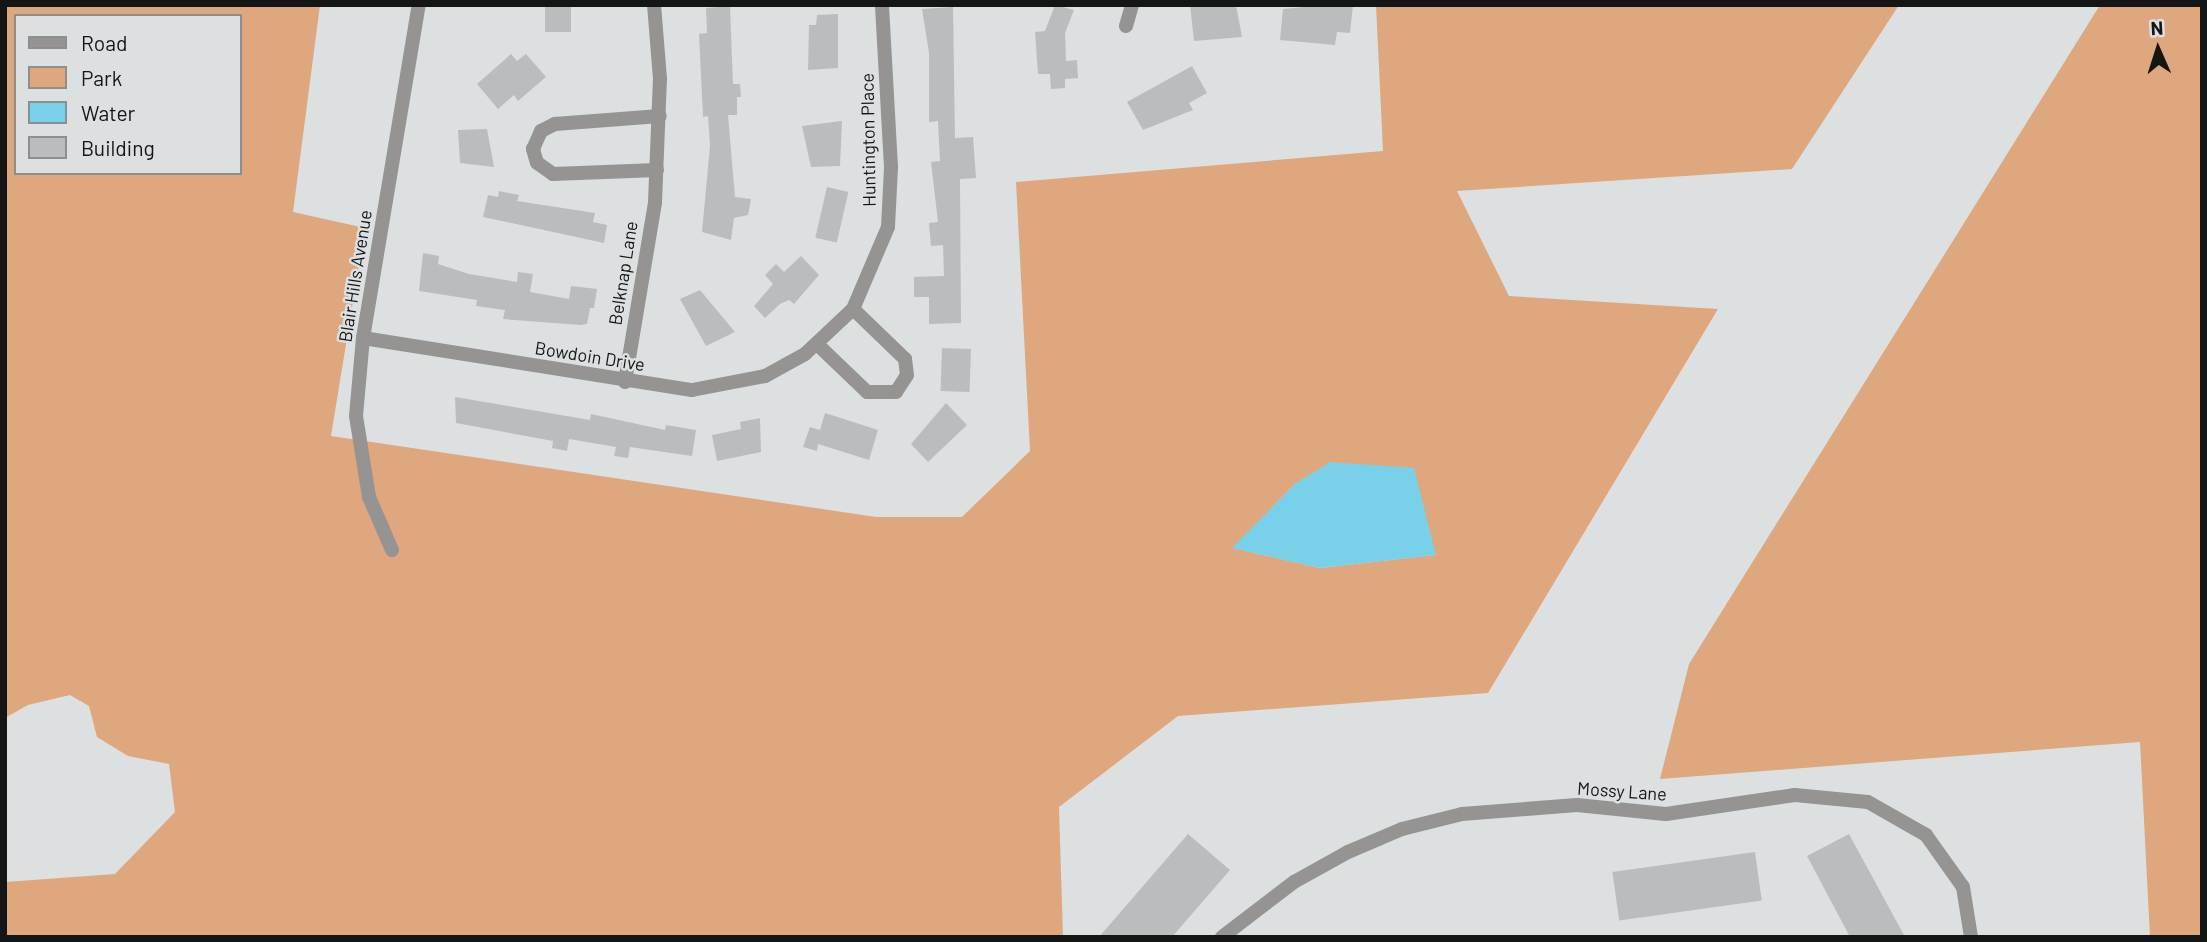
<!DOCTYPE html>
<html>
<head>
<meta charset="utf-8">
<style>
	body { margin:0 }
	#map { position:relative; width:2207px; height:942px; overflow:hidden; background:#dce0e1; font-family:Barlow,sans-serif }
	div>[style] { position:absolute }
	.green>* { inset:0; background:#dfa77d }
	.water>* { inset:0; background:#79d1e9 }
	.building>* { inset:0; background:#b9bdbe; transform-origin:0 0 }
	.minor>* { height:14px; margin:-7px; padding:0 7px; transform-origin:7px; border-radius:7px; background:#959493 }
	span { translate:-50% -50%; white-space:nowrap; text-align:center; line-height:1.15; -webkit-text-stroke:5px #dce0e1; paint-order:stroke }
	.street-label { font-size:18px; color:#141616 }
	.frame { position:absolute; inset:0; border:7px solid #141616; pointer-events:none }
	.legend { position:absolute; left:14px; top:14px; width:228px; height:161px; box-sizing:border-box; background:#dce0e1; border:2px solid #8c8f90; margin:0; padding:9px 12px; list-style:none; font-size:21px; color:#141616 }
	.legend li { display:flex; align-items:center; gap:14px; height:35px }
	.legend b { width:35px; border:2px solid #8c8f90 }
	.north { position:absolute; left:2123px; top:14px; width:70px; height:70px; -webkit-text-stroke:5px #dce0e1; paint-order:stroke; rotate:357deg; font-size:19px; font-weight:700; line-height:28px; text-align:center; color:#141616 }
	.north::after { content:''; display:block; margin:auto; width:24px; height:32px; background:#141616; clip-path:polygon(50% 0,100% 100%,50% 72%,0 100%) }
</style>
</head>
<body>
<div id="map">
	<div class="green">
		<div style="clip-path:polygon(evenodd,5px 5px,320px 5px,293px 212px,365px 228px,331px 436px,876px 517px,962px 517px,1030px 451px,1016px 182px,1383px 151px,1376px 5px,1899px 5px,1792px 169px,1457px 191px,1509px 296px,1718px 309px,1488px 693px,1178px 716px,1059px 807px,1063px 937px,5px 937px,5px 882px,115px 874px,175px 812px,169px 764px,128px 756px,97px 737px,89px 706px,70px 695px,28px 705px,5px 718px,5px 5px,16px 16px,240px 16px,240px 173px,16px 173px,16px 16px,5px 5px,1330px 463px,1436px 554px,1435px 555px,1320px 568px,1233px 548px,1295px 484px,1330px 463px)"></div>
		<div style="clip-path:polygon(2100px 5px,2202px 5px,2202px 937px,2150px 937px,2140px 742px,1660px 779px,1689px 664px)"></div>
	</div>
	<div class="water">
		<div style="clip-path:polygon(1330px 462px,1414px 468px,1436px 555px,1320px 568px,1232px 548px,1295px 484px)"></div>
	</div>
	<div class="building">
		<div style="left:545px;top:5px;width:26px;height:27px"></div>
		<div style="clip-path:polygon(1055px 5px,1074px 10px,1065px 33px,1066px 61px,1077px 60px,1078px 78px,1065px 79px,1065px 88px,1051px 89px,1050px 74px,1038px 74px,1035px 32px,1045px 31px)"></div>
		<div style="clip-path:polygon(1190px 5px,1236px 5px,1242px 37px,1194px 41px)"></div>
		<div style="clip-path:polygon(1325px 5px,1353px 5px,1350px 33px,1337px 32px,1335px 45px,1280px 40px,1283px 9px)"></div>
		<div style="clip-path:polygon(730px 6px,733px 84px,740px 84px,741px 97px,737px 97px,737px 115px,728px 115px,735px 197px,751px 199px,748px 215px,734px 218px,731px 240px,702px 232px,710px 146px,708px 116px,703px 117px,699px 34px,707px 33px,706px 8px)"></div>
		<div style="clip-path:polygon(953px 7px,955px 138px,973px 137px,976px 178px,960px 179px,961px 323px,929px 324px,929px 297px,914px 297px,914px 277px,944px 276px,943px 245px,931px 246px,929px 223px,938px 222px,931px 162px,940px 161px,938px 121px,929px 122px,929px 53px,922px 9px)"></div>
		<div style="clip-path:polygon(838px 14px,838px 68px,808px 70px,809px 25px,816px 25px,817px 15px)"></div>
		<div style="clip-path:polygon(511px 54px,517px 61px,526px 54px,546px 77px,518px 101px,514px 95px,498px 109px,477px 84px)"></div>
		<div style="clip-path:polygon(1192px 66px,1207px 93px,1189px 103px,1193px 110px,1143px 130px,1127px 102px)"></div>
		<div style="clip-path:polygon(842px 121px,840px 166px,811px 167px,802px 126px)"></div>
		<div style="clip-path:polygon(487px 129px,494px 167px,460px 163px,458px 130px)"></div>
		<div style="left:827px;top:187px;width:22px;height:52px;rotate:13deg"></div>
		<div style="clip-path:polygon(499px 191px,519px 195px,517px 201px,595px 213px,593px 222px,607px 225px,604px 243px,483px 217px,488px 195px,498px 197px)"></div>
		<div style="clip-path:polygon(423px 253px,439px 256px,438px 264px,469px 274px,517px 282px,518px 272px,533px 274px,530px 292px,569px 299px,571px 286px,597px 289px,594px 308px,590px 308px,587px 324px,580px 325px,503px 319px,505px 310px,476px 306px,477px 300px,419px 291px)"></div>
		<div style="clip-path:polygon(801px 256px,819px 275px,794px 304px,789px 300px,780px 304px,765px 318px,754px 306px,773px 284px,765px 275px,776px 264px,784px 272px)"></div>
		<div style="clip-path:polygon(700px 290px,735px 332px,706px 346px,680px 299px)"></div>
		<div style="left:942px;top:348px;width:29px;height:43px;rotate:2deg"></div>
		<div style="clip-path:polygon(455px 397px,590px 420px,591px 414px,665px 430px,666px 425px,696px 430px,692px 456px,630px 447px,628px 458px,614px 456px,616px 447px,569px 439px,567px 451px,552px 448px,553px 441px,456px 423px)"></div>
		<div style="clip-path:polygon(946px 403px,967px 425px,928px 462px,911px 444px)"></div>
		<div style="clip-path:polygon(825px 413px,878px 430px,869px 460px,818px 444px,817px 451px,803px 447px,810px 427px,820px 430px)"></div>
		<div style="clip-path:polygon(760px 418px,761px 452px,717px 461px,712px 435px,741px 429px,740px 422px)"></div>
		<div style="clip-path:polygon(1188px 834px,1230px 870px,1172px 937px,1099px 937px)"></div>
		<div style="clip-path:polygon(1849px 834px,1905px 937px,1850px 937px,1807px 856px)"></div>
		<div style="left:1755px;top:852px;width:49px;height:144px;rotate:82deg"></div>
	</div>
	<div class="minor">
		<div style="left:1126px;top:26px;width:22px;rotate:-74deg"></div>
		<div style="left:657px;top:170px;width:104px;rotate:177.8deg"></div>
		<div style="left:553px;top:174px;width:19px;rotate:-145deg"></div>
		<div style="left:537px;top:163px;width:15px;rotate:-106deg"></div>
		<div style="left:533px;top:149px;width:20px;rotate:-66deg"></div>
		<div style="left:541px;top:131px;width:16px;rotate:-27deg"></div>
		<div style="left:555px;top:124px;width:105px;rotate:-4.4deg"></div>
		<div style="left:363px;top:338px;width:333px;rotate:9deg"></div>
		<div style="left:692px;top:390px;width:74px;rotate:-10.9deg"></div>
		<div style="left:765px;top:376px;width:46px;rotate:-28.8deg"></div>
		<div style="left:805px;top:354px;width:66px;rotate:-43.2deg"></div>
		<div style="left:853px;top:309px;width:89px;rotate:-66.9deg"></div>
		<div style="left:888px;top:227px;width:60px;rotate:-87.1deg"></div>
		<div style="left:891px;top:167px;width:162px;rotate:-93.2deg"></div>
		<div style="left:818px;top:345px;width:68px;rotate:43.8deg"></div>
		<div style="left:867px;top:392px;width:29px"></div>
		<div style="left:896px;top:392px;width:20px;rotate:-57deg"></div>
		<div style="left:907px;top:375px;width:16px;rotate:-97deg"></div>
		<div style="left:905px;top:359px;width:72px;rotate:-136.1deg"></div>
		<div style="left:625px;top:382px;width:182px;rotate:-80.5deg"></div>
		<div style="left:655px;top:202px;width:123px;rotate:-87.7deg"></div>
		<div style="left:660px;top:79px;width:74px;rotate:-94.6deg"></div>
		<div style="left:392px;top:550px;width:58px;rotate:-113.5deg"></div>
		<div style="left:369px;top:497px;width:82px;rotate:-99.1deg"></div>
		<div style="left:356px;top:416px;width:78px;rotate:-84.9deg"></div>
		<div style="left:363px;top:338px;width:338px;rotate:-80.5deg"></div>
		<div style="left:1222px;top:937px;width:91px;rotate:-37.4deg"></div>
		<div style="left:1294px;top:882px;width:62px;rotate:-29.1deg"></div>
		<div style="left:1348px;top:852px;width:59px;rotate:-23.1deg"></div>
		<div style="left:1402px;top:829px;width:62px;rotate:-14deg"></div>
		<div style="left:1462px;top:814px;width:115px;rotate:-4.5deg"></div>
		<div style="left:1577px;top:805px;width:89px;rotate:5.8deg"></div>
		<div style="left:1666px;top:814px;width:130px;rotate:-8.4deg"></div>
		<div style="left:1795px;top:795px;width:73px;rotate:5.5deg"></div>
		<div style="left:1868px;top:802px;width:67px;rotate:29.6deg"></div>
		<div style="left:1926px;top:835px;width:64px;rotate:54.6deg"></div>
		<div style="left:1963px;top:887px;width:51px;rotate:80.9deg"></div>
	</div>
	<div class="street-label">
		<span style="left:868px;top:140px;rotate:-91deg">Huntington Place</span>
		<span style="left:623px;top:273px;rotate:-81deg">Belknap Lane</span>
		<span style="left:355px;top:276px;rotate:-81deg">Blair Hills Avenue</span>
		<span style="left:590px;top:356px;rotate:9deg">Bowdoin Drive</span>
		<span style="left:1622px;top:791px;rotate:4deg">Mossy Lane</span>
	</div>
	<div class="frame"></div>
	<ul class="legend">
	<li><b style="height:9px;background:#959493"></b>Road</li>
	<li><b style="height:19px;background:#dfa77d"></b>Park</li>
	<li><b style="height:19px;background:#79d1e9"></b>Water</li>
	<li><b style="height:19px;background:#b9bdbe"></b>Building</li>
	</ul>
	<div class="north">N</div>
</div>
</body>
</html>
